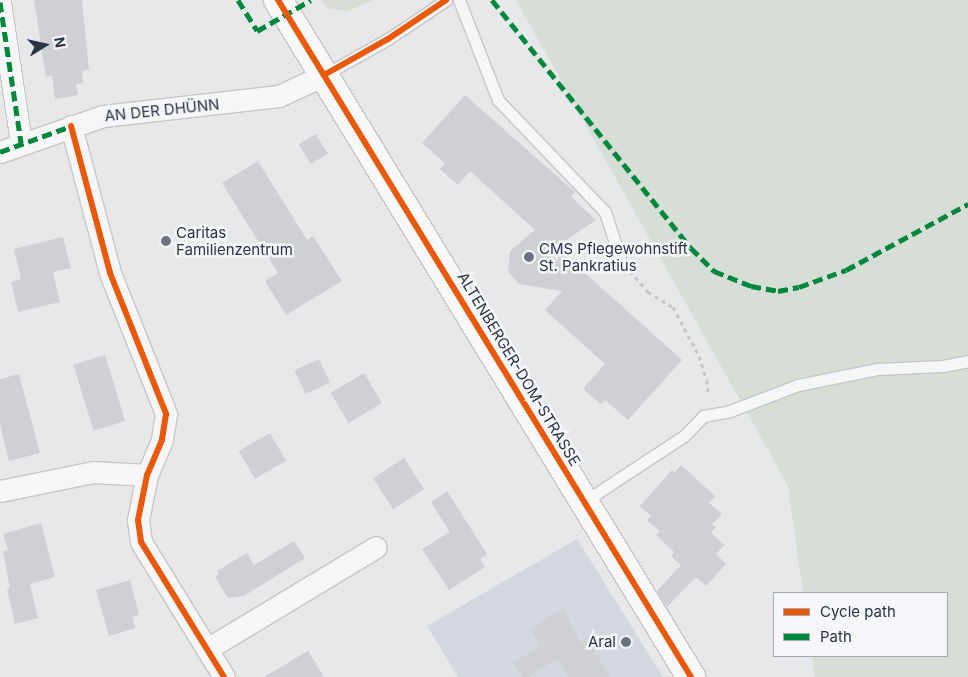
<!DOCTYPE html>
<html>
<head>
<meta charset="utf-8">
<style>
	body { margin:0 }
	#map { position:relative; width:968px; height:677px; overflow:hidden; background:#e6e8ea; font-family:Inter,sans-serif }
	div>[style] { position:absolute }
	.built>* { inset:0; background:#d4d7dd }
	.green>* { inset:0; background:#d6ded6 }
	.building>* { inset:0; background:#ced0d3; transform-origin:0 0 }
	.path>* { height:3px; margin-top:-1.5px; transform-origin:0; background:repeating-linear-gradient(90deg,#c5c6ca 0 4px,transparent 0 8px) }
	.roads { filter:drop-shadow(1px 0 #c4c6c8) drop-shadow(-1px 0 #c4c6c8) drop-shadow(0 1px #c4c6c8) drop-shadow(0 -1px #c4c6c8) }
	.service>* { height:11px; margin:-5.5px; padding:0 5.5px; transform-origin:5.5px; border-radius:5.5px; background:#f5f6f7 }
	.minor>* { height:21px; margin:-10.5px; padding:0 10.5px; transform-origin:10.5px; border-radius:10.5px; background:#f5f6f7 }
	.secondary>* { height:28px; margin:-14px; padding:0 14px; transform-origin:14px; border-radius:14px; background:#f8f8f8 }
	.quiet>* { height:5px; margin-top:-2.5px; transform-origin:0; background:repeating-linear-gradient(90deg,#00873e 0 10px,transparent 0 15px) }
	.cycleway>* { height:6px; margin:-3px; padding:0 3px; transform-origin:3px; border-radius:3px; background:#e8590c }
	.dots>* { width:14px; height:14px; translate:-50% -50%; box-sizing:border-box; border:2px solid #f4f6f9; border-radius:50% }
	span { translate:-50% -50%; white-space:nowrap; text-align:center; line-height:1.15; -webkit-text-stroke:5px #f4f6f9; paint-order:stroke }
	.street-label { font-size:15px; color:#2b3445 }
	.poi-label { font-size:15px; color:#2b3445 }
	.left { translate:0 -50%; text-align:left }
	.right { translate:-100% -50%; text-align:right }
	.legend { position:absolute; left:773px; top:592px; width:175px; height:65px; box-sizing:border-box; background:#f4f6f9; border:1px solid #a4a8b1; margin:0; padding:6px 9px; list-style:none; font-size:15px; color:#2b3445 }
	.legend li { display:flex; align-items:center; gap:10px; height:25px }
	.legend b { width:25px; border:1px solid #a4a8b1 }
	.north { position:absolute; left:20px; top:20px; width:50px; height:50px; -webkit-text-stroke:4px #f4f6f9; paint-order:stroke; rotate:80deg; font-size:14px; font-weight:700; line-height:20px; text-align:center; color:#2b3445 }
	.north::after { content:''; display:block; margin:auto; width:18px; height:22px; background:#2b3445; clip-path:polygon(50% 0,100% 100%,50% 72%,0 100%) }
</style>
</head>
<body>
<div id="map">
	<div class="built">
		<div style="clip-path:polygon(577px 539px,663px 677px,458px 677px,427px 626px)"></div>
	</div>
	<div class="green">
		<div style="clip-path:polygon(321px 0,373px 0,347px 11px,326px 8px)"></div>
		<div style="clip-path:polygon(516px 0,968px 0,968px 677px,815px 677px,812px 656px,947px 656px,947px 593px,803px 593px,788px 486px)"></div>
	</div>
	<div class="building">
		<div style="clip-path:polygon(34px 0,82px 0,89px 70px,82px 71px,83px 83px,76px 84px,78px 95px,55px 99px,52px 76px,46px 77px)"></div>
		<div style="clip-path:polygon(465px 95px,575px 192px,571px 197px,596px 220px,556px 247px,682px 360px,628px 420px,605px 400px,601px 404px,583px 389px,605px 364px,545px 310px,562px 291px,519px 284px,508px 271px,510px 251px,535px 230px,470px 171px,458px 185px,440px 169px,445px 163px,422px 143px)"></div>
		<div style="left:316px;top:134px;width:23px;height:20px;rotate:59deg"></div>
		<div style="clip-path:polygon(258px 161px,307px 240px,313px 236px,342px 281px,286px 315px,265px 281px,278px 273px,222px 183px)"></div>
		<div style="clip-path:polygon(63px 237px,71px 268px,53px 272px,60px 302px,18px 312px,11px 282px,21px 279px,14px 249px)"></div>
		<div style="left:105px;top:355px;width:69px;height:33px;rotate:73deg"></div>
		<div style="left:319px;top:359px;width:26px;height:27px;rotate:65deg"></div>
		<div style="left:364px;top:373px;width:35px;height:39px;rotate:59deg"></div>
		<div style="clip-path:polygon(19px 374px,40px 453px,9px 461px,0 424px,0 379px)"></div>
		<div style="left:270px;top:433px;width:32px;height:36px;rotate:60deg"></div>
		<div style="left:404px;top:458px;width:37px;height:37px;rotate:57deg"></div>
		<div style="clip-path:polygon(681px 465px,715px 496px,709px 503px,722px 514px,712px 524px,716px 527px,711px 533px,724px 545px,716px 554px,726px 564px,706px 586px,696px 577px,667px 607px,657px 591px,681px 565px,671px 556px,674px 552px,656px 535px,660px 531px,647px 521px,651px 516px,640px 506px,672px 470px,675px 472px)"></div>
		<div style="clip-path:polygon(447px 491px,487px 554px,480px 559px,485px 567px,449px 590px,422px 549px,450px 532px,431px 502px)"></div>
		<div style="clip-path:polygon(41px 523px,55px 577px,30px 584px,38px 618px,15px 624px,7px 589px,10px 588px,3px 551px,8px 550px,3px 534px)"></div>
		<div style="clip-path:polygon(294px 541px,305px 558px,244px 596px,228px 598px,215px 577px,219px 574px,217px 571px,247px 553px,254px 565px)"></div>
		<div style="clip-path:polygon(130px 580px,139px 615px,132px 617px,135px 628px,109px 636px,96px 590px)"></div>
		<div style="clip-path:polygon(563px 609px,581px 644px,588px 640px,610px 677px,569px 677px,558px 658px,528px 677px,522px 677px,513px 663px,540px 646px,530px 629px)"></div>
		<div style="clip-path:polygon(308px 651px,324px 677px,264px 677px)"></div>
	</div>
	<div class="path">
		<div style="left:630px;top:271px;width:28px;rotate:49deg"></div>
		<div style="left:648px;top:292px;width:29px;rotate:31deg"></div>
		<div style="left:673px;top:307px;width:55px;rotate:62deg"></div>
		<div style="left:699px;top:356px;width:25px;rotate:72deg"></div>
		<div style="left:707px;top:380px;width:16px;rotate:86deg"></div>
	</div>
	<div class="roads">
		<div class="service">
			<div style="left:459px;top:0;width:107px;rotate:68.7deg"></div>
			<div style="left:498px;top:100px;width:155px;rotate:46.3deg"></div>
			<div style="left:605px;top:212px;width:48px;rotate:71.9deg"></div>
			<div style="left:324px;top:75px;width:73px;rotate:-29.4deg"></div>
			<div style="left:388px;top:39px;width:70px;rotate:-33.9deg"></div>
			<div style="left:585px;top:501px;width:118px;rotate:-33.3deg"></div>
			<div style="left:684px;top:436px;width:28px;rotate:-46deg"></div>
			<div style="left:703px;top:416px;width:27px;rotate:-10deg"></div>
			<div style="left:730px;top:411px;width:73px;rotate:-20.9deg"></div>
			<div style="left:798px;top:385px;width:81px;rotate:-11.4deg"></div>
			<div style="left:877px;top:369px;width:66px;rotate:-2.6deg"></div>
			<div style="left:943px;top:366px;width:25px;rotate:-11deg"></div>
		</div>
		<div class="minor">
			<div style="left:0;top:2px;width:143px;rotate:81.5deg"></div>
			<div style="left:71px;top:126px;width:152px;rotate:75.1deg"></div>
			<div style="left:110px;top:273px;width:152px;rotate:68.3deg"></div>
			<div style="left:166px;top:414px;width:26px;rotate:99deg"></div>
			<div style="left:162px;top:440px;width:38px;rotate:113deg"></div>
			<div style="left:147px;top:475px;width:46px;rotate:101.3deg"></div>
			<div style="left:138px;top:520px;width:22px;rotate:82deg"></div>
			<div style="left:141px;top:542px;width:158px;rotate:58.4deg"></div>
			<div style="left:0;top:152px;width:109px;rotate:-19.3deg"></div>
			<div style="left:103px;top:116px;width:177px;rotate:-6.5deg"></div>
			<div style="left:279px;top:96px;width:50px;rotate:-25deg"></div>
			<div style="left:0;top:491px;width:95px;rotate:-11.5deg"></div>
			<div style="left:93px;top:472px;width:54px;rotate:3.2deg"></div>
			<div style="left:207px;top:649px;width:197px;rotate:-31.1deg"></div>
		</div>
		<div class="secondary">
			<div style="left:278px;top:0;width:793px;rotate:58.61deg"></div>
		</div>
	</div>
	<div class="quiet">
		<div style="left:238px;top:0;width:36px;rotate:58deg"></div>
		<div style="left:257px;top:31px;width:62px;rotate:-29.9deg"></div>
		<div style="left:492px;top:0;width:318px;rotate:51.3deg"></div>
		<div style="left:691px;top:248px;width:33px;rotate:45deg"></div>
		<div style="left:714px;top:271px;width:40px;rotate:22deg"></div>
		<div style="left:751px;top:286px;width:27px;rotate:10deg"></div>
		<div style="left:778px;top:291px;width:21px;rotate:-11deg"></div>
		<div style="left:799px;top:287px;width:50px;rotate:-19.9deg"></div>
		<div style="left:846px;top:270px;width:139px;rotate:-28.4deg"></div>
		<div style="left:0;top:2px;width:143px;rotate:81.5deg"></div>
		<div style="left:0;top:152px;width:76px;rotate:-20.1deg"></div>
	</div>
	<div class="cycleway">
		<div style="left:278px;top:0;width:793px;rotate:58.61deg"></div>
		<div style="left:324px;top:75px;width:73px;rotate:-29.4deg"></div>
		<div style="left:388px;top:39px;width:70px;rotate:-33.9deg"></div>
		<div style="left:71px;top:126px;width:152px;rotate:75.1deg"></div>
		<div style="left:110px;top:273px;width:152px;rotate:68.3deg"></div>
		<div style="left:166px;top:414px;width:26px;rotate:99deg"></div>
		<div style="left:162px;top:440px;width:38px;rotate:113deg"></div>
		<div style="left:147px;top:475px;width:46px;rotate:101.3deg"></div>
		<div style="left:138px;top:520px;width:22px;rotate:82deg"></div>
		<div style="left:141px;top:542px;width:158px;rotate:58.4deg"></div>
	</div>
	<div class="dots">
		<div style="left:166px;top:241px;background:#6c737f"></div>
		<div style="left:529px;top:257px;background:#6c737f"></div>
		<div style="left:626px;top:642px;background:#6c737f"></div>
	</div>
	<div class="street-label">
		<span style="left:162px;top:110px;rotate:-6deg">AN DER DHÜNN</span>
		<span style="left:519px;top:369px;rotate:59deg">ALTENBERGER-DOM-STRASSE</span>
	</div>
	<div class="poi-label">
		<span class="left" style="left:176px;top:241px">Caritas<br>Familienzentrum</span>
		<span class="left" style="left:539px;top:257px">CMS Pflegewohnstift<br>St. Pankratius</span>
		<span class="right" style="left:616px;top:642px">Aral</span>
	</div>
	<ul class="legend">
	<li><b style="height:6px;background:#e8590c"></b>Cycle path</li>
	<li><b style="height:6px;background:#00873e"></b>Path</li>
	</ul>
	<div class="north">N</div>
</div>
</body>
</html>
